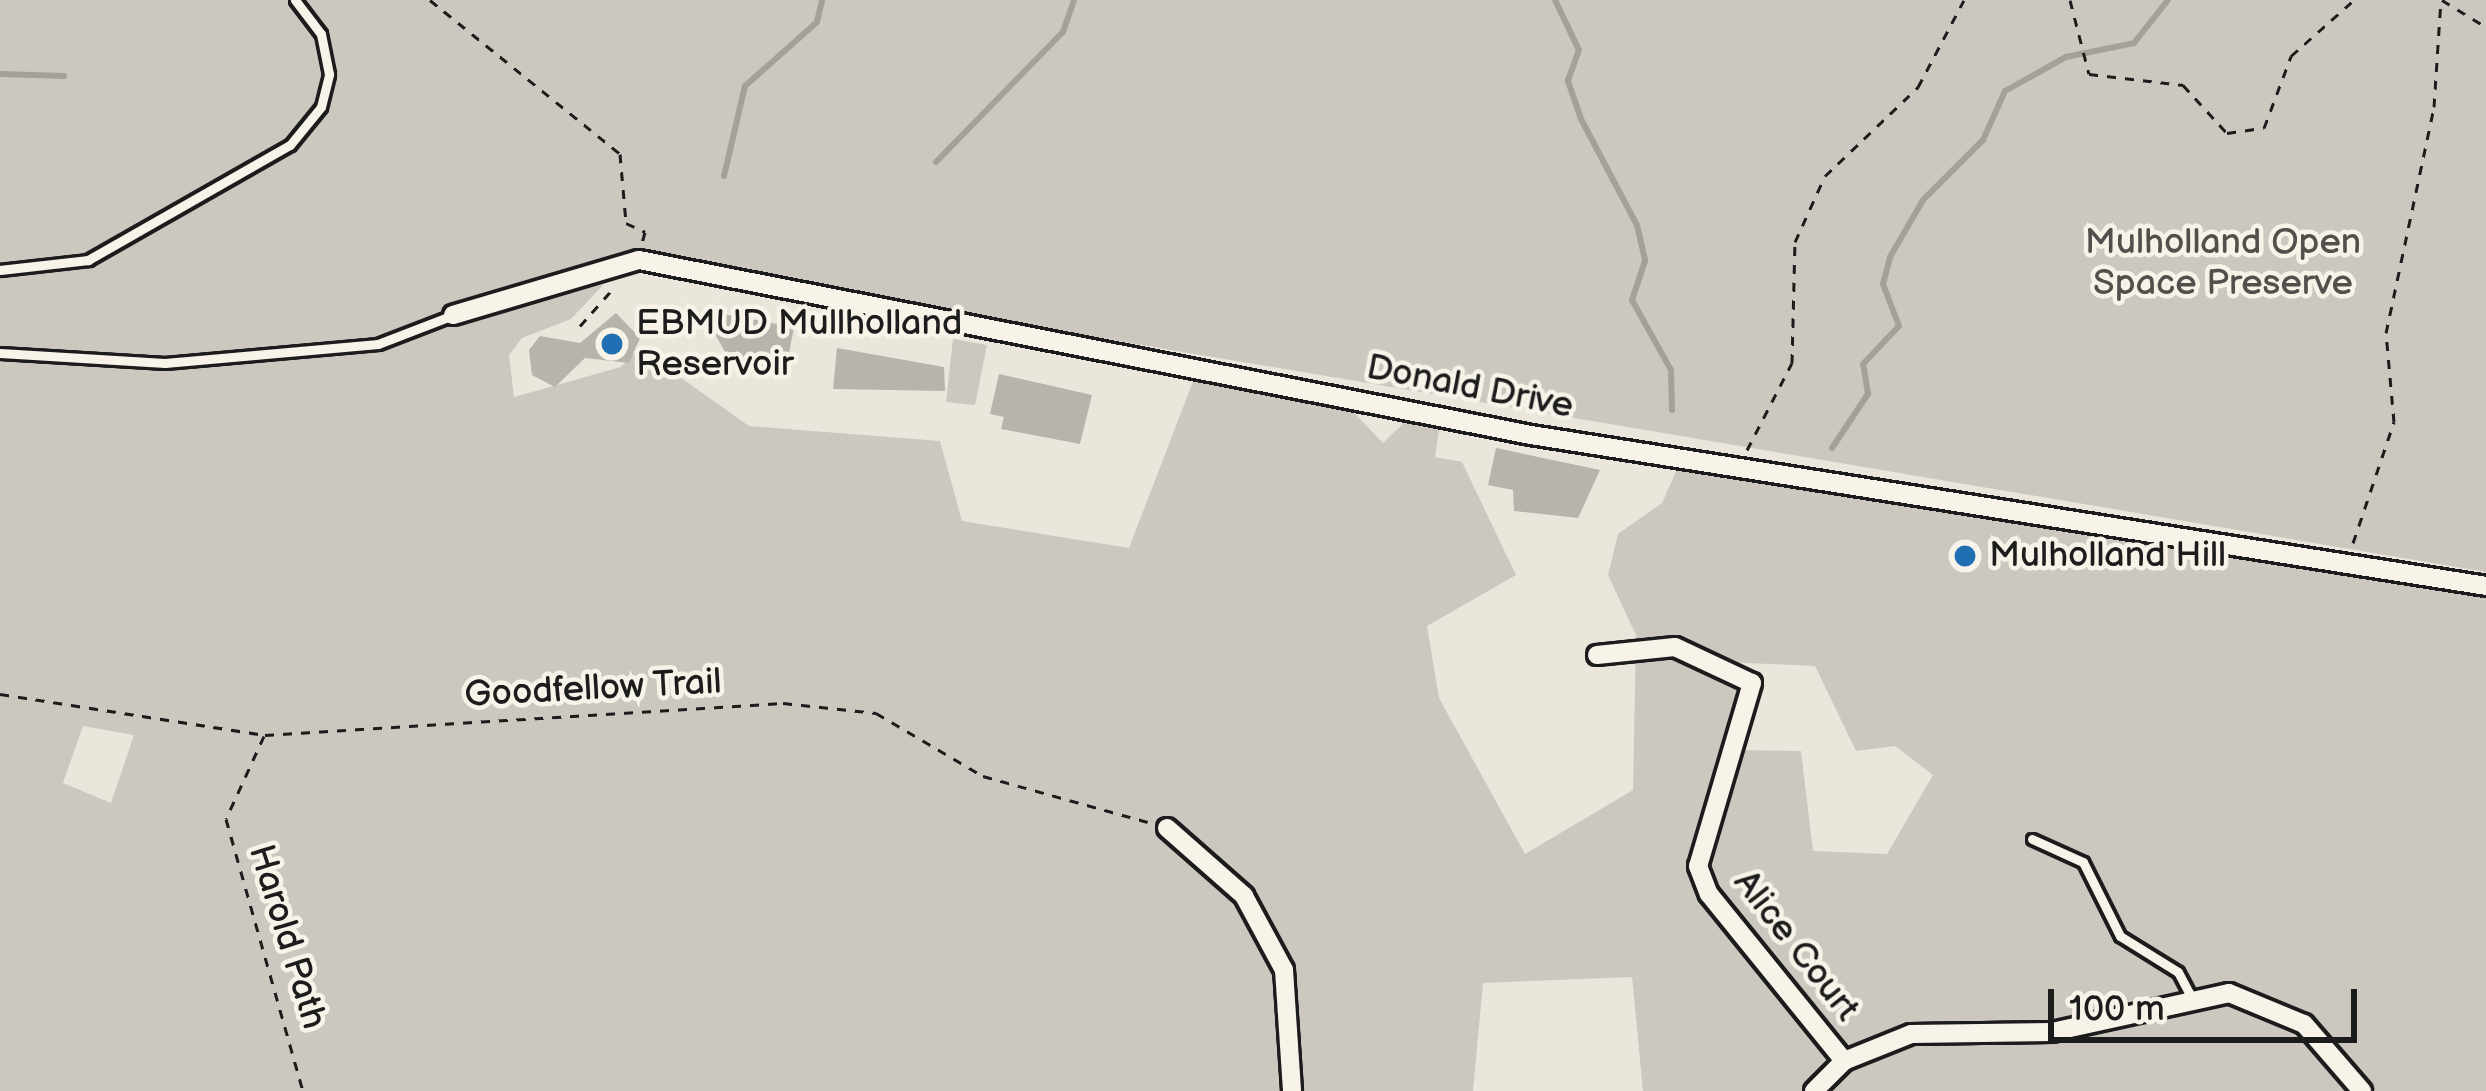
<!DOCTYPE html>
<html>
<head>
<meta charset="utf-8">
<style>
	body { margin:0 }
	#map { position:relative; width:2486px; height:1091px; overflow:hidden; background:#eae6dc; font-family:"Balsamiq Sans",sans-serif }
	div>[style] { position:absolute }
	.green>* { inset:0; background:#ccc8c0 }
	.stream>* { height:6px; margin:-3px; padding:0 3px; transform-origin:3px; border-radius:3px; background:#a3a19a }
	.building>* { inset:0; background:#b6b4ac }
	.path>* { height:3px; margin-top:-1.5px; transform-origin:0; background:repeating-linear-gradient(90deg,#1c1c1c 0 9px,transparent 0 18px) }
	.roads { filter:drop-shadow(3px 0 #1c1c1c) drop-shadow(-3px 0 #1c1c1c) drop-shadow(0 3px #1c1c1c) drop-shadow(0 -3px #1c1c1c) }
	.lane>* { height:9px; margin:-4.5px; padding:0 4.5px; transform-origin:4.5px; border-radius:4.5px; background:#f7f3e8 }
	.street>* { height:18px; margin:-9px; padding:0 9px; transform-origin:9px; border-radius:9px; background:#f7f3e8 }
	.dots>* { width:33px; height:33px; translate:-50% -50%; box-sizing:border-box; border:6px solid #f7f3e8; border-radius:50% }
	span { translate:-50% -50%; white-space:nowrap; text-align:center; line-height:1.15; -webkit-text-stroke:9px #f7f3e8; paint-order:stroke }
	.park-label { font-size:36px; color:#51504d }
	.poi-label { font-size:36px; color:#1c1c1c }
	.left { translate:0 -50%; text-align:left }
	.street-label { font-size:36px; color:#1c1c1c }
	.scale { position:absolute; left:2048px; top:989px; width:309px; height:54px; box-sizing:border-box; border:6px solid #1c1c1c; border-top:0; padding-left:15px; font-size:36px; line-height:42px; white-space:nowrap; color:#1c1c1c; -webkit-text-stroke:9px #f7f3e8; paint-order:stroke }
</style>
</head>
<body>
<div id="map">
	<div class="green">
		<div style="clip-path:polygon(evenodd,0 0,2486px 0,2486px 572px,639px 260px,535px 285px,383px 344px,604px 284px,571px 319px,522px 338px,509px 355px,514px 397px,621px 367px,639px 348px,749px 426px,940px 441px,962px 521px,1129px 548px,1199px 366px,1337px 395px,1383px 443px,1416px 411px,1441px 416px,1435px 457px,1462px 462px,1516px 575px,1427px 626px,1439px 698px,1525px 854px,1633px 790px,1636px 635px,1608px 575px,1618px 534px,1662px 503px,1682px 458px,2486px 586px,2486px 1091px,1643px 1091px,1632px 977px,1483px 983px,1473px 1091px,0 1091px,0 0,1724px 662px,1815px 666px,1856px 751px,1895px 746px,1933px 775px,1887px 854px,1813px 851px,1801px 751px,1738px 750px,1752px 683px,1724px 662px,0 0,83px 726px,134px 735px,111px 803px,63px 783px,83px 726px)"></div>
		<div style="clip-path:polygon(953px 339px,987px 345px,975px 405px,946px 402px)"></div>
	</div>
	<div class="stream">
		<div style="left:1555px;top:0;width:55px;rotate:64.4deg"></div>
		<div style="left:1579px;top:50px;width:33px;rotate:110deg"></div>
		<div style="left:1568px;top:81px;width:40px;rotate:71.1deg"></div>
		<div style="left:1581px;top:119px;width:120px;rotate:62.2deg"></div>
		<div style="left:1637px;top:225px;width:37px;rotate:77deg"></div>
		<div style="left:1645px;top:261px;width:41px;rotate:108.4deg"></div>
		<div style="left:1632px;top:300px;width:80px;rotate:60.9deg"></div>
		<div style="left:1671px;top:370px;width:40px;rotate:88.6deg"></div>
		<div style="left:0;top:74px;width:64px;rotate:1.8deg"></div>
		<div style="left:936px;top:162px;width:182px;rotate:-45.7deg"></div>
		<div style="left:1063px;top:32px;width:34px;rotate:-71deg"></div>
		<div style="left:724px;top:176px;width:92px;rotate:-76.9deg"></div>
		<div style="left:745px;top:86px;width:96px;rotate:-41.6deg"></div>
		<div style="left:817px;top:22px;width:23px;rotate:-77deg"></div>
		<div style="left:1832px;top:448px;width:65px;rotate:-56.3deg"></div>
		<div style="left:1868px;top:394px;width:30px;rotate:-99deg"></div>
		<div style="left:1863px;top:364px;width:52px;rotate:-46.5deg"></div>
		<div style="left:1899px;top:326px;width:45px;rotate:-110.9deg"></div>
		<div style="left:1883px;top:284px;width:28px;rotate:-75deg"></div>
		<div style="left:1890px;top:257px;width:66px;rotate:-59.9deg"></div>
		<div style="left:1923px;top:200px;width:85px;rotate:-45deg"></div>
		<div style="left:1983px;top:140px;width:54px;rotate:-65.8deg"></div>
		<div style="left:2005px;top:91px;width:70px;rotate:-29.1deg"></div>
		<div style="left:2066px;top:57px;width:69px;rotate:-11.6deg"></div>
		<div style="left:2134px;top:43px;width:55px;rotate:-51.7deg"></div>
	</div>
	<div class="building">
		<div style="clip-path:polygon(701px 310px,794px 327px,786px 369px,732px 364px)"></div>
		<div style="clip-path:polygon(616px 313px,640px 338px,629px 363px,585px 358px,555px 387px,532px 375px,529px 350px,540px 336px,580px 343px)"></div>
		<div style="clip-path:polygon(837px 348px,944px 367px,945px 391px,833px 389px)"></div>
		<div style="clip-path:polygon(999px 374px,1092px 395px,1080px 444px,1001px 429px,1004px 417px,990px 414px)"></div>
		<div style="clip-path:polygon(1496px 448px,1600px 470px,1578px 518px,1514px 511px,1513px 490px,1488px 485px)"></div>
	</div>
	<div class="path">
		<div style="left:430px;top:0;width:245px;rotate:39deg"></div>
		<div style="left:620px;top:154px;width:69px;rotate:85deg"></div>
		<div style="left:626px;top:223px;width:21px;rotate:25deg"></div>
		<div style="left:645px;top:232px;width:11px;rotate:105deg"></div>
		<div style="left:2070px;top:0;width:76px;rotate:75.6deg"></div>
		<div style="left:2089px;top:74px;width:95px;rotate:6.7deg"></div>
		<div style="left:2183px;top:85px;width:65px;rotate:47.5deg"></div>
		<div style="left:2227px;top:133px;width:37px;rotate:-8deg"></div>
		<div style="left:2264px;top:128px;width:77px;rotate:-69.4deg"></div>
		<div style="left:2291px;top:56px;width:84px;rotate:-41.6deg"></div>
		<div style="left:2442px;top:0;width:52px;rotate:31.5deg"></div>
		<div style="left:580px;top:326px;width:48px;rotate:-48.4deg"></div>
		<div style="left:1747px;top:450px;width:98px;rotate:-62.7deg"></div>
		<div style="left:1792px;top:363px;width:121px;rotate:-88.6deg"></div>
		<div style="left:1795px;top:242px;width:72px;rotate:-65.6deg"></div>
		<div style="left:1825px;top:176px;width:129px;rotate:-43.7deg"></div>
		<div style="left:1918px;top:87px;width:98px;rotate:-62.1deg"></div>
		<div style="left:2353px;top:543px;width:128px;rotate:-71.3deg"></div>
		<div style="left:2394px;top:422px;width:89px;rotate:-95.1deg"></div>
		<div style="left:2386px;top:333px;width:231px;rotate:-78deg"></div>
		<div style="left:2434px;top:107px;width:107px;rotate:-86.3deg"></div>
		<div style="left:0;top:694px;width:268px;rotate:8.8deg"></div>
		<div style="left:265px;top:735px;width:519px;rotate:-3.54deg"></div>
		<div style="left:783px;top:703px;width:94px;rotate:6.1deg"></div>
		<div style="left:876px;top:713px;width:124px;rotate:30.5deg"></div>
		<div style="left:983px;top:776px;width:171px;rotate:15.6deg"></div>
		<div style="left:264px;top:736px;width:91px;rotate:114.6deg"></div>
		<div style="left:226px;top:819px;width:283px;rotate:74.2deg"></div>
	</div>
	<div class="roads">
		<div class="lane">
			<div style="left:0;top:270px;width:89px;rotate:-6.5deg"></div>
			<div style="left:88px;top:260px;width:232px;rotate:-29.7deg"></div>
			<div style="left:290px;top:145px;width:49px;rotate:-50.8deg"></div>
			<div style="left:321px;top:107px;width:34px;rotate:-76deg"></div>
			<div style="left:329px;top:74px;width:41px;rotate:-101.3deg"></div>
			<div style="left:321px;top:34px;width:43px;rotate:-127.4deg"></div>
			<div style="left:0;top:353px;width:165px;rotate:3.5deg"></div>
			<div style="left:165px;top:363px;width:214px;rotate:-5.1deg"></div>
			<div style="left:378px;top:344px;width:80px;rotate:-21.1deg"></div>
			<div style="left:2032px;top:839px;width:56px;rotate:24.3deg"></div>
			<div style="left:2083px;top:862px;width:83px;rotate:63.4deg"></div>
			<div style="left:2120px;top:936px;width:68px;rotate:31.8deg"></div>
			<div style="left:2178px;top:972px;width:27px;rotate:62deg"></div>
		</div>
		<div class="street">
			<div style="left:453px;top:315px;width:194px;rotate:-16.5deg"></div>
			<div style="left:639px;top:260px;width:909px;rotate:11.1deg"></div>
			<div style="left:1531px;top:435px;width:967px;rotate:8.98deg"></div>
			<div style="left:1597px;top:655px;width:78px;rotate:-5.9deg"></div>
			<div style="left:1675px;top:647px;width:85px;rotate:25.1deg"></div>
			<div style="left:1752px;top:683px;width:191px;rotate:106.4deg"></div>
			<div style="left:1698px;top:866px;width:30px;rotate:69deg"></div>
			<div style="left:1709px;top:894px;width:215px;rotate:51deg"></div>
			<div style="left:1167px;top:828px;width:103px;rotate:41.4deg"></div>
			<div style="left:1244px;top:896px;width:84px;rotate:61.6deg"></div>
			<div style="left:1284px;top:970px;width:121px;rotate:86.2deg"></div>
			<div style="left:1814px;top:1091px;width:42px;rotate:-45deg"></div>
			<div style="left:1844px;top:1061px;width:72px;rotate:-21.9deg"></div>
			<div style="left:1911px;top:1034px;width:141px;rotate:-0.8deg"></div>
			<div style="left:2052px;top:1032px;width:181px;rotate:-12.4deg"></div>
			<div style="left:2229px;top:993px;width:81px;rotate:22.5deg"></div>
			<div style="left:2304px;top:1024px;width:89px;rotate:49.1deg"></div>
		</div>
	</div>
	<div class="dots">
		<div style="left:612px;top:344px;background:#1f6fb2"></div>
		<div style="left:1965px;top:556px;background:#1f6fb2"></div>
	</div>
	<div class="park-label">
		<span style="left:2223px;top:263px">Mulholland Open<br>Space Preserve</span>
	</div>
	<div class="poi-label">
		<span class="left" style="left:636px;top:344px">EBMUD Mullholland<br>Reservoir</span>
		<span class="left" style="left:1989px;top:556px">Mulholland Hill</span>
	</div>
	<div class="street-label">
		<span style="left:1470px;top:387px;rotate:11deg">Donald Drive</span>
		<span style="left:593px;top:689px;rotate:-3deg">Goodfellow Trail</span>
		<span style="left:287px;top:937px;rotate:73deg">Harold Path</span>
		<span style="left:1796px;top:946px;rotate:52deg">Alice Court</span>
	</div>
	<div class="scale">100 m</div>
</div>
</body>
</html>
